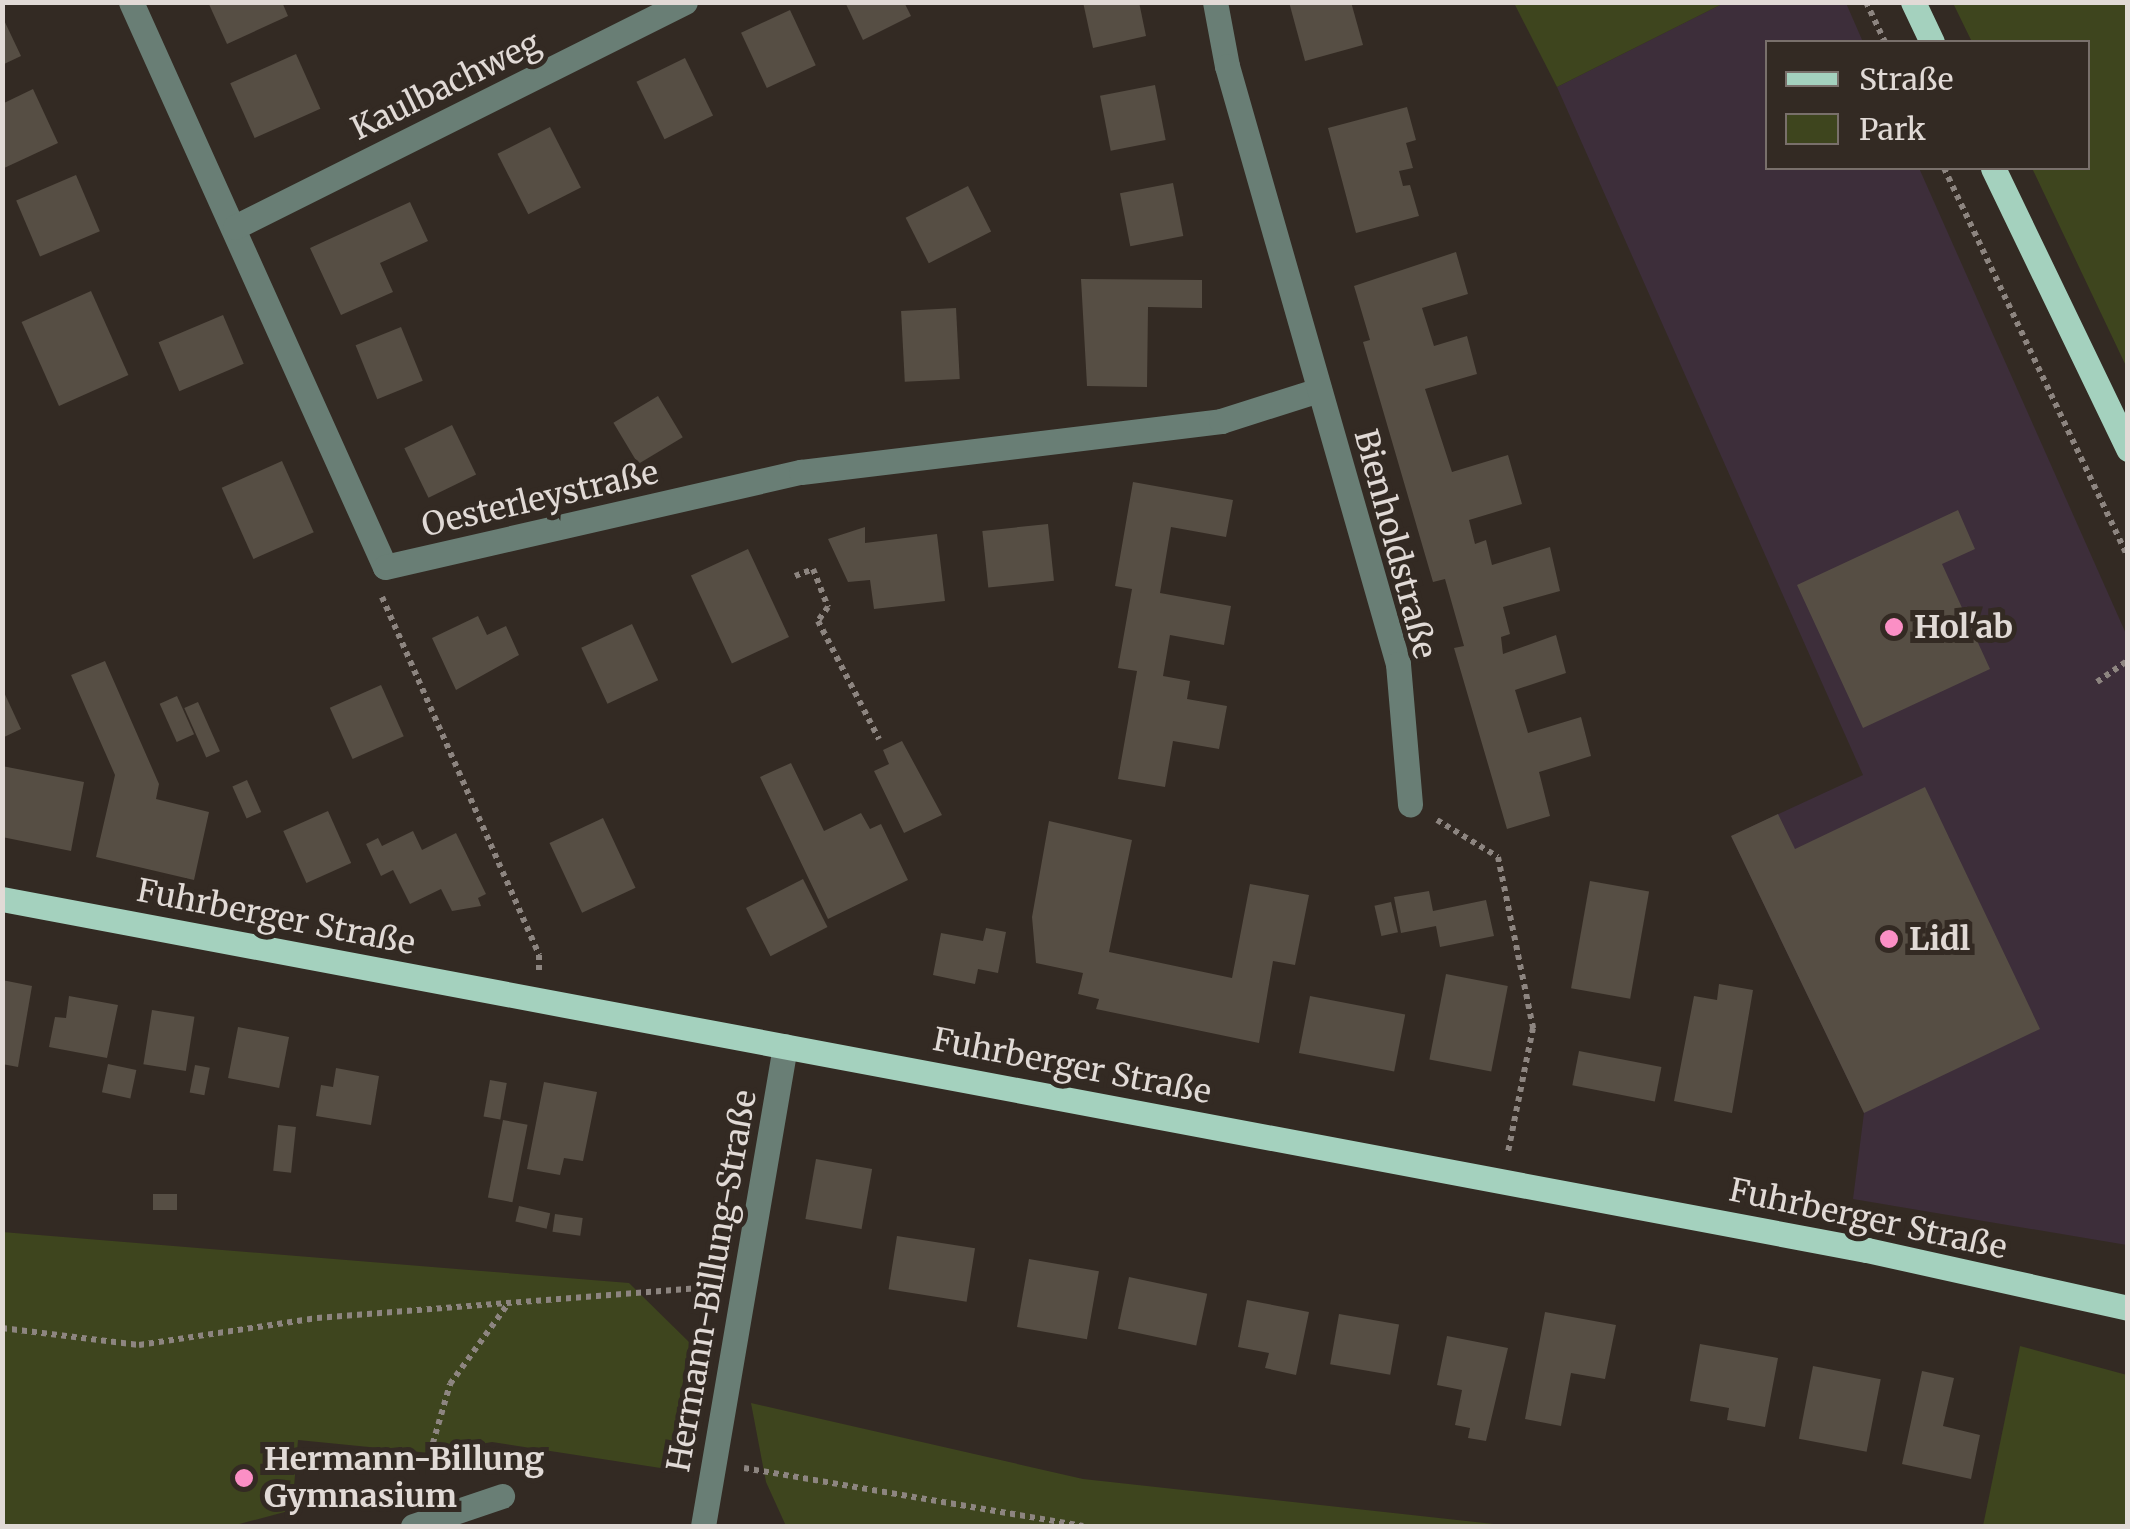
<!DOCTYPE html>
<html>
<head>
<meta charset="utf-8">
<style>
	body { margin:0 }
	#map { position:relative; width:2130px; height:1529px; overflow:hidden; background:#332a23; font-family:Merriweather,serif }
	div>[style] { position:absolute }
	.commercial>* { inset:0; background:#3d2e3a }
	.green>* { inset:0; background:#3e451e }
	.building>* { inset:0; background:#564e44; transform-origin:0 0 }
	.path>* { height:6px; margin-top:-3px; transform-origin:0; background:repeating-linear-gradient(90deg,#8d8580 0 5px,transparent 0 10px) }
	.minor>* { height:25px; margin:-12.5px; padding:0 12.5px; transform-origin:12.5px; border-radius:12.5px; background:#697e75 }
	.major>* { height:25px; margin:-12.5px; padding:0 12.5px; transform-origin:12.5px; border-radius:12.5px; background:#a4d1be }
	.dots>* { width:28px; height:28px; translate:-50% -50%; box-sizing:border-box; border:5px solid #332a23; border-radius:50% }
	span { translate:-50% -50%; white-space:nowrap; text-align:center; line-height:1.15; -webkit-text-stroke:10px #332a23; paint-order:stroke }
	.street-label { font-size:32px; color:#e1dad6 }
	.poi-label { font-size:32px; color:#e1dad6; font-weight:700 }
	.left { translate:0 -50%; text-align:left }
	.frame { position:absolute; inset:0; border:5px solid #e1dad6; pointer-events:none }
	.legend { position:absolute; left:1765px; top:40px; width:325px; height:130px; box-sizing:border-box; background:#332a23; border:2px solid #79706b; margin:0; padding:12px 18px; list-style:none; font-size:30px; color:#e1dad6 }
	.legend li { display:flex; align-items:center; gap:20px; height:50px }
	.legend b { width:50px; border:2px solid #79706b }
</style>
</head>
<body>
<div id="map">
	<div class="commercial">
		<div style="clip-path:polygon(1724px 3px,1846px 3px,1863px 42px,1768px 42px,1768px 168px,1919px 168px,2127px 636px,2127px 1245px,1853px 1199px,1864px 1113px,1731px 836px,1863px 775px,1557px 87px)"></div>
	</div>
	<div class="green">
		<div style="clip-path:polygon(1514px 3px,1724px 3px,1557px 87px)"></div>
		<div style="clip-path:polygon(1953px 3px,2127px 3px,2127px 368px,2032px 168px,2088px 168px,2088px 42px,1972px 42px)"></div>
		<div style="clip-path:polygon(2px 1232px,629px 1283px,690px 1343px,667px 1469px,492px 1442px,430px 1453px,298px 1440px,292px 1510px,232px 1526px,3px 1526px)"></div>
		<div style="clip-path:polygon(2020px 1346px,2127px 1375px,2127px 1526px,1983px 1526px)"></div>
		<div style="clip-path:polygon(751px 1403px,1083px 1479px,1512px 1526px,786px 1526px,766px 1482px)"></div>
	</div>
	<div class="building">
		<div style="clip-path:polygon(208px 2px,282px 2px,288px 16px,227px 44px)"></div>
		<div style="clip-path:polygon(845px 2px,904px 2px,911px 16px,863px 40px)"></div>
		<div style="clip-path:polygon(1083px 2px,1139px 2px,1146px 36px,1093px 48px)"></div>
		<div style="clip-path:polygon(1289px 2px,1351px 2px,1363px 45px,1305px 61px)"></div>
		<div style="left:790px;top:10px;width:61px;height:54px;rotate:65deg"></div>
		<div style="clip-path:polygon(2px 16px,21px 56px,2px 65px)"></div>
		<div style="left:296px;top:54px;width:60px;height:72px;rotate:66deg"></div>
		<div style="left:685px;top:58px;width:64px;height:54px;rotate:64deg"></div>
		<div style="left:1155px;top:85px;width:56px;height:56px;rotate:79deg"></div>
		<div style="clip-path:polygon(33px 89px,58px 143px,2px 169px,2px 104px)"></div>
		<div style="clip-path:polygon(1407px 107px,1416px 140px,1406px 143px,1413px 168px,1399px 171px,1403px 186px,1410px 185px,1419px 216px,1356px 233px,1328px 128px)"></div>
		<div style="left:550px;top:127px;width:68px;height:59px;rotate:63deg"></div>
		<div style="left:76px;top:175px;width:61px;height:65px;rotate:67deg"></div>
		<div style="left:1173px;top:183px;width:54px;height:54px;rotate:79deg"></div>
		<div style="left:968px;top:186px;width:51px;height:70px;rotate:63deg"></div>
		<div style="clip-path:polygon(410px 202px,428px 241px,380px 263px,393px 292px,341px 315px,310px 248px)"></div>
		<div style="clip-path:polygon(1456px 252px,1468px 294px,1422px 308px,1434px 346px,1467px 336px,1477px 374px,1425px 389px,1452px 472px,1508px 455px,1522px 504px,1469px 520px,1475px 544px,1486px 540px,1492px 565px,1550px 547px,1560px 591px,1503px 607px,1510px 634px,1501px 637px,1503px 654px,1556px 635px,1566px 673px,1515px 690px,1528px 733px,1581px 717px,1591px 756px,1539px 772px,1550px 816px,1507px 829px,1454px 648px,1464px 646px,1445px 579px,1433px 582px,1363px 342px,1370px 340px,1354px 286px)"></div>
		<div style="clip-path:polygon(1081px 279px,1202px 280px,1202px 308px,1148px 307px,1147px 387px,1087px 386px)"></div>
		<div style="left:91px;top:291px;width:92px;height:76px;rotate:66deg"></div>
		<div style="left:956px;top:308px;width:71px;height:55px;rotate:87deg"></div>
		<div style="left:223px;top:315px;width:53px;height:70px;rotate:67deg"></div>
		<div style="left:401px;top:327px;width:58px;height:49px;rotate:68deg"></div>
		<div style="left:658px;top:396px;width:48px;height:52px;rotate:59deg"></div>
		<div style="left:452px;top:425px;width:55px;height:53px;rotate:64deg"></div>
		<div style="left:282px;top:461px;width:78px;height:66px;rotate:66deg"></div>
		<div style="clip-path:polygon(1133px 482px,1233px 500px,1226px 537px,1171px 527px,1160px 593px,1231px 606px,1224px 645px,1170px 635px,1163px 676px,1190px 681px,1187px 699px,1227px 706px,1219px 749px,1173px 741px,1165px 787px,1118px 779px,1137px 671px,1118px 668px,1132px 589px,1115px 586px)"></div>
		<div style="clip-path:polygon(1958px 510px,1975px 549px,1942px 564px,1990px 669px,1863px 728px,1797px 585px)"></div>
		<div style="left:1048px;top:524px;width:57px;height:66px;rotate:84deg"></div>
		<div style="clip-path:polygon(865px 527px,865px 543px,937px 534px,945px 601px,874px 609px,870px 580px,848px 582px,828px 539px)"></div>
		<div style="left:748px;top:549px;width:97px;height:63px;rotate:65deg"></div>
		<div style="clip-path:polygon(478px 616px,487px 635px,506px 626px,519px 655px,456px 690px,432px 638px)"></div>
		<div style="left:632px;top:624px;width:62px;height:56px;rotate:65deg"></div>
		<div style="clip-path:polygon(105px 661px,159px 784px,156px 799px,209px 812px,194px 880px,96px 857px,115px 775px,71px 675px)"></div>
		<div style="left:381px;top:685px;width:56px;height:56px;rotate:66deg"></div>
		<div style="clip-path:polygon(2px 688px,21px 729px,2px 738px)"></div>
		<div style="left:177px;top:696px;width:42px;height:19px;rotate:66deg"></div>
		<div style="left:198px;top:702px;width:54px;height:15px;rotate:66deg"></div>
		<div style="clip-path:polygon(902px 741px,942px 815px,904px 833px,874px 771px,889px 764px,883px 750px)"></div>
		<div style="clip-path:polygon(791px 763px,824px 831px,861px 813px,870px 829px,881px 824px,908px 880px,828px 919px,760px 777px)"></div>
		<div style="clip-path:polygon(2px 766px,84px 782px,71px 851px,2px 837px)"></div>
		<div style="left:247px;top:780px;width:35px;height:16px;rotate:66deg"></div>
		<div style="clip-path:polygon(1925px 787px,2040px 1029px,1864px 1113px,1731px 836px,1778px 814px,1795px 849px)"></div>
		<div style="left:328px;top:811px;width:57px;height:49px;rotate:66deg"></div>
		<div style="left:603px;top:818px;width:77px;height:59px;rotate:65deg"></div>
		<div style="clip-path:polygon(1049px 821px,1132px 840px,1109px 952px,1232px 978px,1250px 884px,1309px 895px,1295px 965px,1273px 961px,1259px 1043px,1096px 1009px,1099px 999px,1078px 994px,1083px 973px,1036px 963px,1032px 917px)"></div>
		<div style="clip-path:polygon(413px 831px,422px 850px,456px 833px,486px 894px,478px 898px,481px 906px,452px 911px,441px 889px,410px 904px,393px 870px,381px 876px,366px 844px,378px 838px,382px 846px)"></div>
		<div style="left:803px;top:879px;width:54px;height:64px;rotate:63deg"></div>
		<div style="left:1590px;top:881px;width:60px;height:109px;rotate:10deg"></div>
		<div style="clip-path:polygon(1429px 891px,1433px 911px,1486px 900px,1494px 936px,1440px 947px,1436px 926px,1401px 933px,1394px 897px)"></div>
		<div style="left:1391px;top:902px;width:31px;height:17px;rotate:77deg"></div>
		<div style="clip-path:polygon(986px 928px,1006px 932px,998px 973px,978px 969px,975px 984px,933px 975px,941px 933px,983px 941px)"></div>
		<div style="left:1446px;top:974px;width:63px;height:87px;rotate:11deg"></div>
		<div style="clip-path:polygon(2px 980px,32px 986px,18px 1067px,2px 1064px)"></div>
		<div style="clip-path:polygon(1719px 984px,1753px 990px,1732px 1113px,1674px 1101px,1694px 996px,1717px 1000px)"></div>
		<div style="clip-path:polygon(69px 996px,118px 1005px,107px 1058px,49px 1047px,55px 1017px,66px 1018px)"></div>
		<div style="left:1310px;top:996px;width:97px;height:58px;rotate:11deg"></div>
		<div style="left:152px;top:1010px;width:43px;height:55px;rotate:9deg"></div>
		<div style="left:238px;top:1027px;width:52px;height:52px;rotate:11deg"></div>
		<div style="left:1579px;top:1051px;width:84px;height:35px;rotate:11deg"></div>
		<div style="left:108px;top:1064px;width:29px;height:29px;rotate:12deg"></div>
		<div style="left:195px;top:1065px;width:15px;height:28px;rotate:11deg"></div>
		<div style="clip-path:polygon(336px 1068px,379px 1076px,371px 1125px,316px 1116px,321px 1085px,333px 1087px)"></div>
		<div style="left:490px;top:1080px;width:17px;height:37px;rotate:10deg"></div>
		<div style="clip-path:polygon(544px 1082px,597px 1092px,583px 1161px,564px 1158px,560px 1175px,527px 1169px)"></div>
		<div style="left:503px;top:1120px;width:25px;height:79px;rotate:11deg"></div>
		<div style="left:278px;top:1125px;width:18px;height:46px;rotate:6deg"></div>
		<div style="left:816px;top:1159px;width:57px;height:61px;rotate:10deg"></div>
		<div style="left:153px;top:1194px;width:24px;height:16px"></div>
		<div style="left:519px;top:1206px;width:32px;height:16px;rotate:13deg"></div>
		<div style="left:555px;top:1214px;width:28px;height:18px;rotate:8deg"></div>
		<div style="left:897px;top:1236px;width:79px;height:54px;rotate:9deg"></div>
		<div style="left:1029px;top:1259px;width:71px;height:69px;rotate:10deg"></div>
		<div style="left:1129px;top:1277px;width:80px;height:53px;rotate:12deg"></div>
		<div style="clip-path:polygon(1247px 1300px,1309px 1312px,1296px 1375px,1265px 1368px,1269px 1353px,1238px 1347px)"></div>
		<div style="clip-path:polygon(1545px 1312px,1616px 1325px,1605px 1379px,1571px 1373px,1561px 1426px,1525px 1419px)"></div>
		<div style="left:1339px;top:1314px;width:61px;height:51px;rotate:10deg"></div>
		<div style="clip-path:polygon(1447px 1336px,1508px 1348px,1486px 1441px,1468px 1438px,1470px 1428px,1455px 1425px,1462px 1390px,1437px 1385px)"></div>
		<div style="clip-path:polygon(1700px 1344px,1778px 1358px,1765px 1427px,1727px 1420px,1729px 1408px,1690px 1401px)"></div>
		<div style="left:1813px;top:1366px;width:69px;height:74px;rotate:11deg"></div>
		<div style="clip-path:polygon(1922px 1371px,1954px 1378px,1943px 1426px,1980px 1435px,1971px 1479px,1902px 1464px)"></div>
	</div>
	<div class="path">
		<div style="left:1866px;top:2px;width:44px;rotate:64.6deg"></div>
		<div style="left:2128px;top:74px;width:7px;rotate:90deg"></div>
		<div style="left:1944px;top:168px;width:431px;rotate:64.7deg"></div>
		<div style="left:795px;top:576px;width:19px;rotate:-21deg"></div>
		<div style="left:813px;top:569px;width:41px;rotate:68.5deg"></div>
		<div style="left:828px;top:607px;width:17px;rotate:126deg"></div>
		<div style="left:818px;top:621px;width:133px;rotate:62.7deg"></div>
		<div style="left:382px;top:597px;width:391px;rotate:66.3deg"></div>
		<div style="left:539px;top:955px;width:17px;rotate:90deg"></div>
		<div style="left:2097px;top:682px;width:38px;rotate:-35deg"></div>
		<div style="left:1437px;top:820px;width:71px;rotate:31.2deg"></div>
		<div style="left:1498px;top:857px;width:175px;rotate:78.4deg"></div>
		<div style="left:1533px;top:1028px;width:126px;rotate:101.4deg"></div>
		<div style="left:2px;top:1328px;width:138px;rotate:7.1deg"></div>
		<div style="left:139px;top:1345px;width:180px;rotate:-8.6deg"></div>
		<div style="left:317px;top:1318px;width:396px;rotate:-4.5deg"></div>
		<div style="left:430px;top:1453px;width:72px;rotate:-73.8deg"></div>
		<div style="left:450px;top:1384px;width:99px;rotate:-54.1deg"></div>
		<div style="left:744px;top:1468px;width:344px;rotate:9.7deg"></div>
	</div>
	<div class="minor">
		<div style="left:131px;top:2px;width:619px;rotate:65.79deg"></div>
		<div style="left:385px;top:567px;width:427px;rotate:-12.9deg"></div>
		<div style="left:801px;top:472px;width:423px;rotate:-6.9deg"></div>
		<div style="left:1221px;top:421px;width:103px;rotate:-17.6deg"></div>
		<div style="left:1215px;top:2px;width:65px;rotate:79.4deg"></div>
		<div style="left:1227px;top:66px;width:622px;rotate:74.04deg"></div>
		<div style="left:1398px;top:664px;width:141px;rotate:85.1deg"></div>
		<div style="left:235px;top:227px;width:503px;rotate:-26.57deg"></div>
		<div style="left:413px;top:1526px;width:94px;rotate:-18.6deg"></div>
		<div style="left:703px;top:1526px;width:487px;rotate:-80.3deg"></div>
	</div>
	<div class="major">
		<div style="left:1913px;top:2px;width:44px;rotate:64.6deg"></div>
		<div style="left:1993px;top:168px;width:312px;rotate:64.3deg"></div>
		<div style="left:2px;top:899px;width:1898px;rotate:10.66deg"></div>
		<div style="left:1867px;top:1250px;width:267px;rotate:12.5deg"></div>
	</div>
	<div class="dots">
		<div style="left:1894px;top:627px;background:#fb8fc5"></div>
		<div style="left:1889px;top:939px;background:#fb8fc5"></div>
		<div style="left:244px;top:1478px;background:#fb8fc5"></div>
	</div>
	<div class="street-label">
		<span style="left:446px;top:86px;rotate:-26deg">Kaulbachweg</span>
		<span style="left:540px;top:499px;rotate:-13deg">Oesterleystraße</span>
		<span style="left:1395px;top:544px;rotate:75deg">Bienholdstraße</span>
		<span style="left:276px;top:917px;rotate:11deg">Fuhrberger Straße</span>
		<span style="left:1072px;top:1066px;rotate:11deg">Fuhrberger Straße</span>
		<span style="left:1868px;top:1219px;rotate:12deg">Fuhrberger Straße</span>
		<span style="left:712px;top:1281px;rotate:-80deg">Hermann-Billung-Straße</span>
	</div>
	<div class="poi-label">
		<span class="left" style="left:1914px;top:627px">Hol'ab</span>
		<span class="left" style="left:1909px;top:939px">Lidl</span>
		<span class="left" style="left:264px;top:1478px">Hermann-Billung<br>Gymnasium</span>
	</div>
	<div class="frame"></div>
	<ul class="legend">
	<li><b style="height:12px;background:#a4d1be"></b>Straße</li>
	<li><b style="height:28px;background:#3e451e"></b>Park</li>
	</ul>
</div>
</body>
</html>
